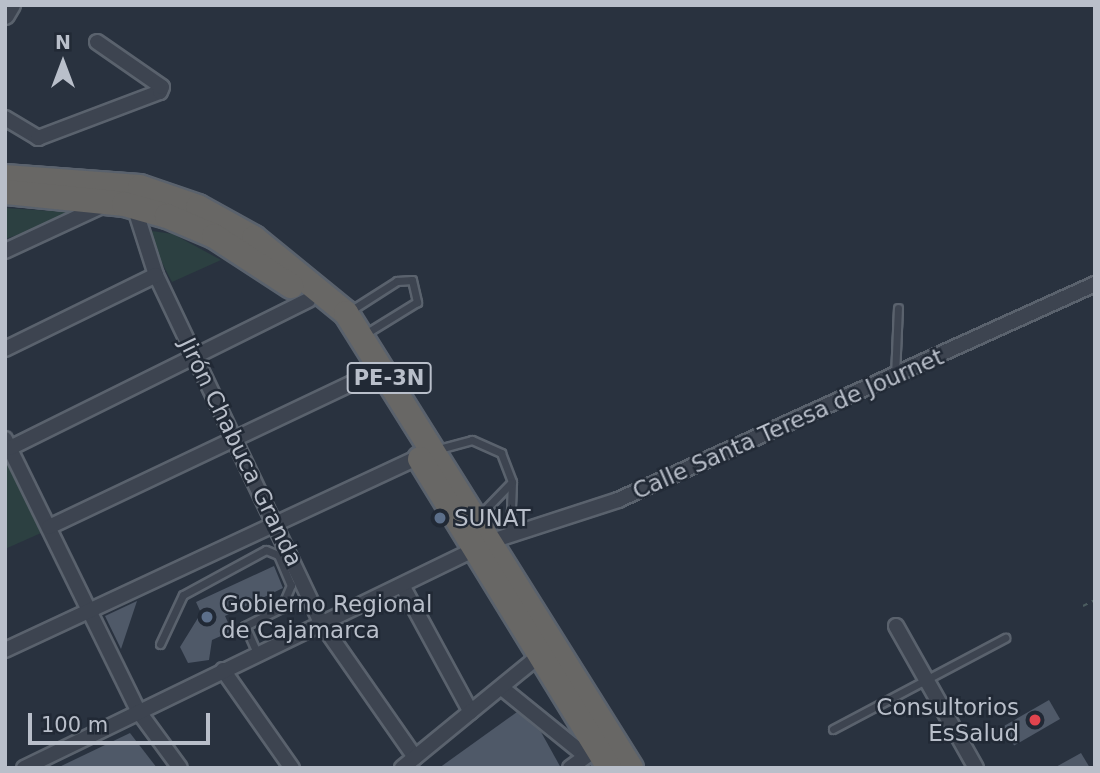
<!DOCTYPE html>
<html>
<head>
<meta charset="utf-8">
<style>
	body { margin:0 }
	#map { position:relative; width:1100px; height:773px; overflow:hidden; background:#29323f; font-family:"DejaVu Sans",sans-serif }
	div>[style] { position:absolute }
	.green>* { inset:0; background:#2c4041 }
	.building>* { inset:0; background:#4f5968; transform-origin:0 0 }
	.path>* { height:2px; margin-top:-1px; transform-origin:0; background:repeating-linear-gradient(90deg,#4b5c5f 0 5px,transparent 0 10px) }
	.roads { filter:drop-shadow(2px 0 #5a626d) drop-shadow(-2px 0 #5a626d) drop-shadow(0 2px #5a626d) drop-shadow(0 -2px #5a626d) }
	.service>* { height:7px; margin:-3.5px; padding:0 3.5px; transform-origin:3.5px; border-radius:3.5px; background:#3d4450 }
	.minor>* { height:14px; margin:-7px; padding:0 7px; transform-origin:7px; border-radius:7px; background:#3d4450 }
	.tertiary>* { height:18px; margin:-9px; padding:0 9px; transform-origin:9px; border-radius:9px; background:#3d4450 }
	.trunk>* { height:24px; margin:-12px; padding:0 12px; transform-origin:12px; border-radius:12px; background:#686765 }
	.dots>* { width:19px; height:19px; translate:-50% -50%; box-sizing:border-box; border:4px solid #212935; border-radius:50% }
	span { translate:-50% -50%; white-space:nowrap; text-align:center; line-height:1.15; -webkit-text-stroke:5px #212935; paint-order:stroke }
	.shield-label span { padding:2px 5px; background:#212935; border:2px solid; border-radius:5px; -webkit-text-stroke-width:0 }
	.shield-label { font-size:21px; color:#b9bfca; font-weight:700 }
	.street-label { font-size:23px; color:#b9bfca }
	.poi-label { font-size:23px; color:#b9bfca }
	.left { translate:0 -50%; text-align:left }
	.right { translate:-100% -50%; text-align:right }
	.frame { position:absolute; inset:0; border:7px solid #b9bfca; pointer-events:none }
	.north { position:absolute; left:28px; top:28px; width:70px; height:70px; -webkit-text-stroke:5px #212935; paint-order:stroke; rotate:0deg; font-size:19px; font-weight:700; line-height:28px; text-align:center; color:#b9bfca }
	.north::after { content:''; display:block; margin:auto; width:24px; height:32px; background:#b9bfca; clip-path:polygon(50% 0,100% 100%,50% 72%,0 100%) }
	.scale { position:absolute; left:28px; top:713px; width:182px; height:32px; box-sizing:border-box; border:4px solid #b9bfca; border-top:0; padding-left:9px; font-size:21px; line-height:24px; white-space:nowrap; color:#b9bfca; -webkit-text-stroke:5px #212935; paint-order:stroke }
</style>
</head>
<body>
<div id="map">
	<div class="green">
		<div style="clip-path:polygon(5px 208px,83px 213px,5px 239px)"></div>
		<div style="clip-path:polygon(145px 230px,173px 234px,221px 260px,172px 282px)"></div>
		<div style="clip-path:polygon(9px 463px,41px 533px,5px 549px,5px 465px)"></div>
	</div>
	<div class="building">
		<div style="clip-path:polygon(274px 566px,283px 588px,225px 616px,232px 631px,212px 640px,209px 660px,188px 663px,180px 647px,201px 613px,196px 602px)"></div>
		<div style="clip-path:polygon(137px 601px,121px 649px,105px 616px)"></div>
		<div style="left:1049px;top:700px;width:22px;height:53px;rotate:60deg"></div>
		<div style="clip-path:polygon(517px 712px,541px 732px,561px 768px,439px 768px)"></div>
		<div style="clip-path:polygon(130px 733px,157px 768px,57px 768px)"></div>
		<div style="clip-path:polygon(1081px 753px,1090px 768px,1054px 768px)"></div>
	</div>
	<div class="path">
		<div style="left:1083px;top:606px;width:13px;rotate:-27deg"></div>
	</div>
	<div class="roads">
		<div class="service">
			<div style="left:350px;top:311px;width:56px;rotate:-32.6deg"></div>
			<div style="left:397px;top:281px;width:15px;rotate:-4deg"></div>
			<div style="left:412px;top:280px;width:23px;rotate:77deg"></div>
			<div style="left:417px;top:302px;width:61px;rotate:148.4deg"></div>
			<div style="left:895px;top:376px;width:68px;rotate:-87.5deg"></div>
			<div style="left:435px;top:450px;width:38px;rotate:-15deg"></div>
			<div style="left:472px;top:440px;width:32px;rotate:24deg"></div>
			<div style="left:501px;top:453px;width:31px;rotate:69deg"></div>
			<div style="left:512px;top:482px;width:53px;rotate:92.2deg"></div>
			<div style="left:478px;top:517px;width:47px;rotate:-45.9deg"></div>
			<div style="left:160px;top:644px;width:54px;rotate:-64.9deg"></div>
			<div style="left:183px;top:595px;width:94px;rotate:-28.5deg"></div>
			<div style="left:266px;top:550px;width:13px;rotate:23deg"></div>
			<div style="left:278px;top:555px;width:33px;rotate:67deg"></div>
			<div style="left:291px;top:585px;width:25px;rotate:113deg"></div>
			<div style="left:281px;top:608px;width:40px;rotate:153.4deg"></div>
			<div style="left:245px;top:626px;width:30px;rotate:66deg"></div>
			<div style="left:833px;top:729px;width:195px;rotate:-27.9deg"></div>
		</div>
		<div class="minor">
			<div style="left:5px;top:118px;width:39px;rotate:31deg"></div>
			<div style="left:38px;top:138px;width:130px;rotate:-20.7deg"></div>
			<div style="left:160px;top:92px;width:5px;rotate:-68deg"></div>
			<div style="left:162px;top:87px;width:79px;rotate:-145.3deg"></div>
			<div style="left:134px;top:206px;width:72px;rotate:72.3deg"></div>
			<div style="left:156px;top:275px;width:383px;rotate:64.6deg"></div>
			<div style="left:320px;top:621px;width:166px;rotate:55.1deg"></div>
			<div style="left:5px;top:251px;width:107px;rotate:-24.9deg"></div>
			<div style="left:5px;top:349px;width:168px;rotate:-26.1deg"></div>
			<div style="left:5px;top:439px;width:304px;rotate:63.9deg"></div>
			<div style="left:139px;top:712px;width:69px;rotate:53.8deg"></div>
			<div style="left:10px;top:448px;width:333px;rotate:-26.4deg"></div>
			<div style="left:49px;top:527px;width:357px;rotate:-25.4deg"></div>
			<div style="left:403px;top:587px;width:142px;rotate:61.5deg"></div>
			<div style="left:896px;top:626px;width:163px;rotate:60.6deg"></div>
			<div style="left:5px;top:650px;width:457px;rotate:-25deg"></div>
			<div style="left:223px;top:670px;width:120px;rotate:54.9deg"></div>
			<div style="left:502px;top:688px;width:108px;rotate:39deg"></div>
			<div style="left:24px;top:768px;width:520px;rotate:-25.88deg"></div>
			<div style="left:492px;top:541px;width:133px;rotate:-18deg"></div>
			<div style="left:618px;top:500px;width:524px;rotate:-24.36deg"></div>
			<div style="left:402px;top:768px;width:178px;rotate:-39.3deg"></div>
			<div style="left:570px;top:768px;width:27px;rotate:-36deg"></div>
		</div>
		<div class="tertiary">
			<div style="left:5px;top:15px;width:12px;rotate:-59deg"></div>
		</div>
		<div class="trunk">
			<div style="left:5px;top:177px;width:135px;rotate:4.2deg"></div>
			<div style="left:140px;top:187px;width:61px;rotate:19deg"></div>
			<div style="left:198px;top:207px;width:64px;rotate:29deg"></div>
			<div style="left:254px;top:238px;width:119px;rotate:39.2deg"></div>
			<div style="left:346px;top:313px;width:537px;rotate:57.94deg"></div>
			<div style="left:6px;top:192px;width:119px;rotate:5.8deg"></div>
			<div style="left:124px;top:204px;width:45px;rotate:15.6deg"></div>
			<div style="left:167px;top:216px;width:51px;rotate:23.1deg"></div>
			<div style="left:214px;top:236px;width:92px;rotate:33deg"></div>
			<div style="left:420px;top:459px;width:362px;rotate:58.5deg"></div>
		</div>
	</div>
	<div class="dots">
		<div style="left:440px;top:518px;background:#5c6f8a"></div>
		<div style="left:207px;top:617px;background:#5c6f8a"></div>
		<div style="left:1035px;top:720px;background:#e0444e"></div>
	</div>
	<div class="shield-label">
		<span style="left:389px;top:378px">PE-3N</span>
	</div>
	<div class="street-label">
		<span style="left:788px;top:424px;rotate:-24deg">Calle Santa Teresa de Journet</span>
		<span style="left:241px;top:452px;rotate:64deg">Jirón Chabuca Granda</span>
	</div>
	<div class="poi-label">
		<span class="left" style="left:454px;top:518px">SUNAT</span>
		<span class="left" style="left:221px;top:617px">Gobierno Regional<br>de Cajamarca</span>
		<span class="right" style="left:1019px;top:720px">Consultorios<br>EsSalud</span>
	</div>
	<div class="frame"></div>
	<div class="north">N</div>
	<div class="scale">100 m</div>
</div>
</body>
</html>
